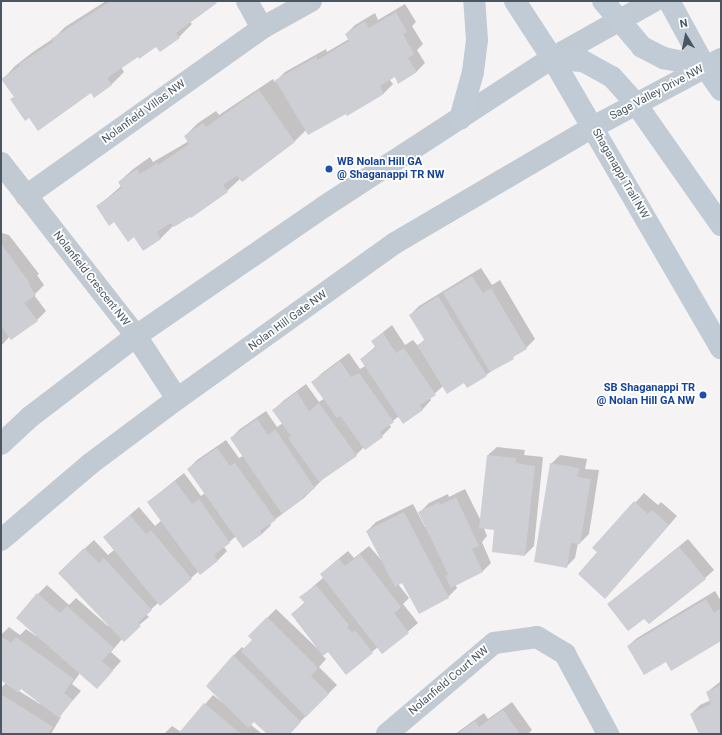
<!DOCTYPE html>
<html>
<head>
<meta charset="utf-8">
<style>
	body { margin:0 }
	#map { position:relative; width:722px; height:735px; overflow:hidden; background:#f5f3f3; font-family:Roboto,sans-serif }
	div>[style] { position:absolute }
	.shadow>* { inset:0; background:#0003 }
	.building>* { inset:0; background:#cdcfd5 }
	.street>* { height:22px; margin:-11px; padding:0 11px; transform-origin:11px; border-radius:11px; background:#c1cad2 }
	.secondary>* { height:22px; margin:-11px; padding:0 11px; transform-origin:11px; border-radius:11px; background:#c1cbd6 }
	.dots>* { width:11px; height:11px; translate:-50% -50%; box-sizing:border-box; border:2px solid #fff; border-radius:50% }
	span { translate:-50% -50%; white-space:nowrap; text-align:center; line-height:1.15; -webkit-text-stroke:3.5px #fff; paint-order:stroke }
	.street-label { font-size:11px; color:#4a5661 }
	.transit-label { font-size:11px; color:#164399; font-weight:700 }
	.left { translate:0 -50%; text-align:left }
	.right { translate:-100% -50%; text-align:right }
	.frame { position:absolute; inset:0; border:2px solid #4a5661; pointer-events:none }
	.north { position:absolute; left:666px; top:16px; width:40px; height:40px; -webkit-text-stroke:3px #fff; paint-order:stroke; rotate:350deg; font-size:11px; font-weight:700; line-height:16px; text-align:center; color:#4a5661 }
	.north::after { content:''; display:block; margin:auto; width:14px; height:18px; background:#4a5661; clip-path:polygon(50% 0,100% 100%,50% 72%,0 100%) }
</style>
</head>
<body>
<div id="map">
	<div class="shadow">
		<div style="clip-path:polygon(106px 1px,218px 1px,190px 22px,192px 24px,179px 37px,160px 51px,156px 46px,121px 67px,124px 72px,111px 85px,91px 92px,15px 96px,3px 79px,15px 66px,33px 52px,54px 38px,65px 27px)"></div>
		<div style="clip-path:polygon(405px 4px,416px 22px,412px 26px,423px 44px,417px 50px,425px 63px,416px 72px,395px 75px,389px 79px,393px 84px,384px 93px,347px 115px,346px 113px,306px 130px,295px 141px,241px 178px,227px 191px,174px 225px,161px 238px,144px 250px,134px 236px,97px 207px,121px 186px,119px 182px,132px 170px,150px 157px,153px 162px,189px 141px,185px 136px,198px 123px,216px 111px,219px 115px,273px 79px,275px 82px,285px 72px,326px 49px,327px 52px,349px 39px,346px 34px,355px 25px,375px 13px,378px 20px)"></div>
		<div style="clip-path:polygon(2px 233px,9px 235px,39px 274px,37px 275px,44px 285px,34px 295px,46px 311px,37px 320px,12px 338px,10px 336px,1px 346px,1px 326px,5px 329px,1px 323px)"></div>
		<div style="clip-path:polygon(evenodd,481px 268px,492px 285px,500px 280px,535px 339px,526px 348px,486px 375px,443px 386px,430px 398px,431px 400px,423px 409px,404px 422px,399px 416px,389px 424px,391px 427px,382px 436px,364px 447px,356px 455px,324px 478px,304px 498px,270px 523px,271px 525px,262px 534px,243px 547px,236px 536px,224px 547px,227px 551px,218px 560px,201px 573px,199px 571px,160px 605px,158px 603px,146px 614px,149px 617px,122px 639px,111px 652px,121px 661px,105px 679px,80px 673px,72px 684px,81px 691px,59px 716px,61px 717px,51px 734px,1px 734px,1px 688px,6px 683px,1px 679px,1px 635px,9px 627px,20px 635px,26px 629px,36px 636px,38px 594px,47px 585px,69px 605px,76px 598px,108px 626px,109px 625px,68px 564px,94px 540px,108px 555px,114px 550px,104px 537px,139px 507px,155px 526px,162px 520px,148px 502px,184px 473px,201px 496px,205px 493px,188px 469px,197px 460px,226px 440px,239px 458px,243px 456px,231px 438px,240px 429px,266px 411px,277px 427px,283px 423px,274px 410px,283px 401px,306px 384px,319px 402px,325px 398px,313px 382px,322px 373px,349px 353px,360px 369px,365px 366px,361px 359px,375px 347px,372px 341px,392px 325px,405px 345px,413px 340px,418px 346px,425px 339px,410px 315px,419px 306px,481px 268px,21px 688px,41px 703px,40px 704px,19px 691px,21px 688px)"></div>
		<div style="clip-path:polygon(497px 447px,525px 450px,524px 455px,543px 457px,534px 546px,525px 555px,495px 529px,484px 528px,487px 536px,482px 542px,491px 563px,483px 571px,455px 584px,457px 588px,448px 597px,403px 581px,398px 584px,409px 598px,403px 604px,418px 623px,383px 653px,378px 647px,346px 673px,328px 651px,322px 655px,326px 659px,319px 667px,337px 685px,288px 734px,268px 734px,254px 720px,250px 724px,262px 734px,164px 734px,172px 726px,181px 732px,213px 695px,222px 702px,223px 701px,233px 656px,242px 647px,244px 649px,253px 640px,249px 636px,276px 609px,322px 653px,292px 614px,305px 602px,301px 597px,324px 577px,322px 574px,331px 565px,348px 551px,354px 558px,369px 546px,384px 563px,367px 531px,376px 522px,413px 504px,425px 527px,426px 526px,420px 512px,429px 503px,448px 494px,449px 497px,465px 489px,481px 521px,488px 455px)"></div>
		<div style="clip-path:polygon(560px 455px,587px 459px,585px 469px,599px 470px,589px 534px,580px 543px,578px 543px,575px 558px,566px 567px,551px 464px)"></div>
		<div style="clip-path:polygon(644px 493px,658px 505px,661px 502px,677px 516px,614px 588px,599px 552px,594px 548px)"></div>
		<div style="clip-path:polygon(688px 539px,714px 570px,705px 578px,644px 617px,608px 604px)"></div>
		<div style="clip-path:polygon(715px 591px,721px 601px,721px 640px,628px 646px,637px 638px)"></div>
		<div style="clip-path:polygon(721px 681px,721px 734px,701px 734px,691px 714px,700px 705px,711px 700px,707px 692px)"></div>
		<div style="clip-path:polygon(512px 702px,532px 730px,528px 734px,455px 734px,484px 713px,488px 719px)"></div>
	</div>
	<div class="building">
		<div style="clip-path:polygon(111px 1px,215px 1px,217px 3px,176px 33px,180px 38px,160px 52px,156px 47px,139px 59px,138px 57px,107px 78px,112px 85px,94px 98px,91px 93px,38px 131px,29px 118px,25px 121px,10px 99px,14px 97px,1px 79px,20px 66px,19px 64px,53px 42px,51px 39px)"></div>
		<div style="clip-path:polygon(396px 12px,407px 32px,403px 34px,414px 54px,408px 58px,417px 72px,398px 84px,395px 77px,380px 86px,384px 94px,347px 116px,346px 114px,308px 135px,275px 80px,316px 57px,318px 60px,349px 41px,345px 34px,365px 21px,369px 28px)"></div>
		<div style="clip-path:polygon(259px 90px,295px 142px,242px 182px,237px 176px,223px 185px,228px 192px,191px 218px,190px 217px,174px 227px,171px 223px,157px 232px,161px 239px,143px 251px,134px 237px,128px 242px,114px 222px,109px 226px,96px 206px,122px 188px,118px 182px,137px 169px,140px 174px,157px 163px,158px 165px,189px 144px,184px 136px,203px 123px,206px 127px)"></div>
		<div style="clip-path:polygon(1px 244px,30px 283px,29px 285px,36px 295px,24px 303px,38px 321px,11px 340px,1px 325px)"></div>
		<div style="clip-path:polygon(472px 276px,483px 293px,491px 288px,527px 349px,513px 357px,514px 359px,490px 372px,443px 293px)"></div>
		<div style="clip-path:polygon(438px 296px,487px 376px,467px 388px,464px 383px,447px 394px,417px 345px,425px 341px,409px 315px)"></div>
		<div style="clip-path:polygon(383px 333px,396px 353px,404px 348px,436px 395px,420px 405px,423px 410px,403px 424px,360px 359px,376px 348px,371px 341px)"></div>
		<div style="clip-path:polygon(340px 361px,351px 377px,359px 373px,394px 422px,380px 432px,383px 437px,365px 450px,340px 416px,337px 418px,311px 382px)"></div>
		<div style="clip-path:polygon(297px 392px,309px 411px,319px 403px,357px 456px,319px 482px,288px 438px,291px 436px,272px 410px)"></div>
		<div style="clip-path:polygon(257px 419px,268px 435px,275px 429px,315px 488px,303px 497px,304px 498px,282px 514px,230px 438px)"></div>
		<div style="clip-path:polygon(217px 448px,230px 466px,235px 463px,276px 520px,260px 531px,262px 534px,243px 548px,187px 469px)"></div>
		<div style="clip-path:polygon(487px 455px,516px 458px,516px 463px,535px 466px,525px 556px,492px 552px,494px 530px,479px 528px)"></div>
		<div style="clip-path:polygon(550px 463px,579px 468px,577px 477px,591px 479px,580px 544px,571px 543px,567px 568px,534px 562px)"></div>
		<div style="clip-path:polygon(175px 481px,192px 504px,199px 499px,230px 543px,214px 555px,218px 561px,200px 575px,147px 502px)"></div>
		<div style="clip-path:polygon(456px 497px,479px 546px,472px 549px,483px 572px,451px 588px,445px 576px,448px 574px,418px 512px,439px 502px,440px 505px)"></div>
		<div style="clip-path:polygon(634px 501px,648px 514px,652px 510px,669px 525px,605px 599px,578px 574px,597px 552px,592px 548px)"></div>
		<div style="clip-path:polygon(404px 512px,449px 598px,419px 614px,402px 583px,395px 587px,366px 531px)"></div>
		<div style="clip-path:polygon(130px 515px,146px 534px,151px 530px,192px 579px,160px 606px,103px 537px)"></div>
		<div style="clip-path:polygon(679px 547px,706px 579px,649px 624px,644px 619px,628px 631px,607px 604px)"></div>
		<div style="clip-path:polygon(84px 548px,99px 563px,104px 558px,152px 610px,138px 623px,141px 626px,124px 642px,58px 573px)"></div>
		<div style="clip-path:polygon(360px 554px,401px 607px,394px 613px,409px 633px,382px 654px,320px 574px,339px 559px,345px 566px)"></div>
		<div style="clip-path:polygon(316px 585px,349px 625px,347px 627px,352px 633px,355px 630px,373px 653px,346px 675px,328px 652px,323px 656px,291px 614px,305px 603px,299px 597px)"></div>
		<div style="clip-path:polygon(37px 593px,60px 613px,67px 606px,114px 648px,102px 661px,113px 671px,97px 689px,16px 618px)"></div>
		<div style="clip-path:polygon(706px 599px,714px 613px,719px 609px,721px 612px,721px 641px,671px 671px,666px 662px,644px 675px,627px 646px)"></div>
		<div style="clip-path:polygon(267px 617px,318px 668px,311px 676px,329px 694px,306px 717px,241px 651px,252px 640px,248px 636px)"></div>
		<div style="clip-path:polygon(1px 636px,11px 643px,16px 637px,74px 679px,64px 693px,73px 700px,59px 718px,21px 689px,18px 693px,1px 680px)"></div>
		<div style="clip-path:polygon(233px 655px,301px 722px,290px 734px,267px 734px,254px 722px,248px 728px,206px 686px)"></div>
		<div style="clip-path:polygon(721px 685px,721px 734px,699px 734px,690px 714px,711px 704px,706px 692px)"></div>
		<div style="clip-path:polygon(1px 694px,53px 727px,48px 734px,1px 734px)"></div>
		<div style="clip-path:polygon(204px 703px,241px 734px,178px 734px)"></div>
		<div style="clip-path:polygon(503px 710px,520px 734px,457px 734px,475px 721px,479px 727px)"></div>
	</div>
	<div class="street">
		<div style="left:247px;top:1px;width:31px;rotate:61deg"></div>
		<div style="left:1px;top:163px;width:219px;rotate:52deg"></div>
		<div style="left:136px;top:336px;width:75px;rotate:56.9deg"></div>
		<div style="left:26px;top:196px;width:290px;rotate:-35.4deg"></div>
		<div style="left:262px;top:28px;width:56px;rotate:-28.9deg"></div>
		<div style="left:1px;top:444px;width:40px;rotate:-43deg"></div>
		<div style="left:30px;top:417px;width:133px;rotate:-37.4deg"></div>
		<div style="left:136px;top:336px;width:229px;rotate:-34.5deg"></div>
		<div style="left:325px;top:206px;width:271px;rotate:-33.1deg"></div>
		<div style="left:552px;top:58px;width:117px;rotate:-29.2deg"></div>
		<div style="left:1px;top:540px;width:117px;rotate:-40.5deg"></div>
		<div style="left:90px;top:464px;width:109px;rotate:-36.8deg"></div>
		<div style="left:177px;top:399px;width:268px;rotate:-35.6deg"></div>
		<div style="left:395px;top:243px;width:229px;rotate:-30.4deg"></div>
		<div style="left:593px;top:127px;width:145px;rotate:-28deg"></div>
		<div style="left:387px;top:734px;width:140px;rotate:-40.4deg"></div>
		<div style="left:494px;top:643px;width:43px;rotate:-7.9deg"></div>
		<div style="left:537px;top:637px;width:33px;rotate:31deg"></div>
		<div style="left:565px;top:654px;width:91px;rotate:61.7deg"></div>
	</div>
	<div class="secondary">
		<div style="left:515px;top:1px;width:68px;rotate:57deg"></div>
		<div style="left:552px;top:58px;width:336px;rotate:59.8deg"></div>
		<div style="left:603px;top:1px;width:60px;rotate:49.7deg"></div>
		<div style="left:642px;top:47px;width:25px;rotate:27deg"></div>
		<div style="left:664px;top:58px;width:42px;rotate:12.4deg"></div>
		<div style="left:669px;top:1px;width:75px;rotate:61.4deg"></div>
		<div style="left:705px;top:67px;width:28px;rotate:55deg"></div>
		<div style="left:552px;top:58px;width:31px;rotate:6deg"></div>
		<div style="left:583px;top:61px;width:33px;rotate:29deg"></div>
		<div style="left:612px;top:77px;width:36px;rotate:48deg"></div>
		<div style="left:636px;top:104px;width:148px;rotate:54.9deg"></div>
		<div style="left:460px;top:119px;width:49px;rotate:-74.5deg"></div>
		<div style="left:473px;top:72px;width:32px;rotate:-83deg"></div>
		<div style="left:477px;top:40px;width:39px;rotate:-94deg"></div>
	</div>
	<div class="dots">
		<div style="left:329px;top:169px;background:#1a4fb4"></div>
		<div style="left:703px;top:395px;background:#1a4fb4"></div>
	</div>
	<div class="street-label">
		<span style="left:657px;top:93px;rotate:-28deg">Sage Valley Drive NW</span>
		<span style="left:144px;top:112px;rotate:-36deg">Nolanfield Villas NW</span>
		<span style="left:620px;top:174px;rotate:60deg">Shaganappi Trail NW</span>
		<span style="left:91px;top:279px;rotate:52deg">Nolanfield Crescent NW</span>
		<span style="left:288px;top:321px;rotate:-36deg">Nolan Hill Gate NW</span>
		<span style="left:449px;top:681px;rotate:-40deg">Nolanfield Court NW</span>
	</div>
	<div class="transit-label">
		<span class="left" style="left:337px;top:169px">WB Nolan Hill GA<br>@ Shaganappi TR NW</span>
		<span class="right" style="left:695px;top:395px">SB Shaganappi TR<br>@ Nolan Hill GA NW</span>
	</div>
	<div class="frame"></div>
	<div class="north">N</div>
</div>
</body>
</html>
